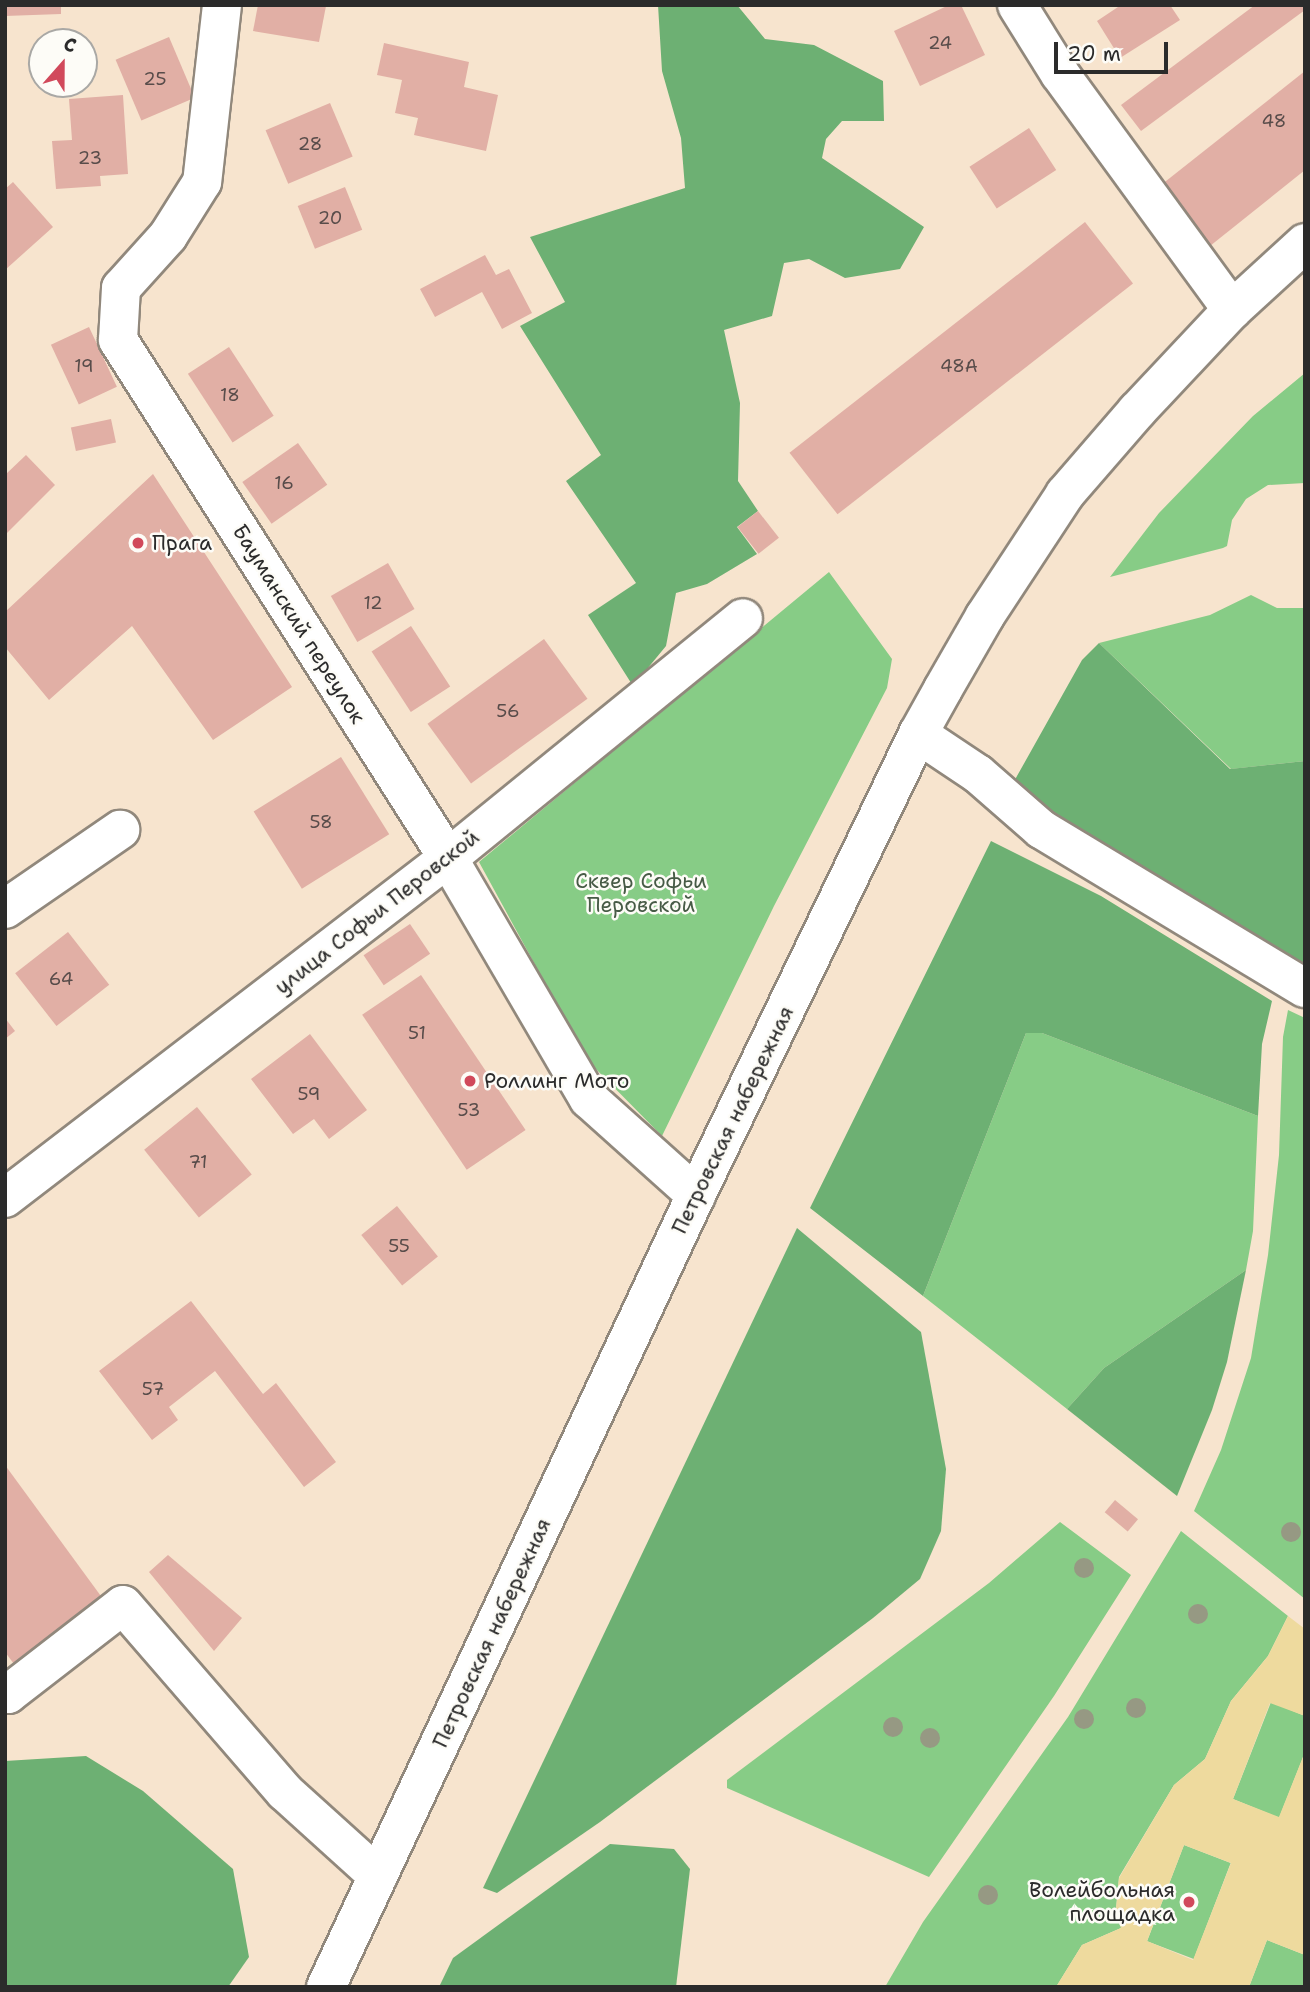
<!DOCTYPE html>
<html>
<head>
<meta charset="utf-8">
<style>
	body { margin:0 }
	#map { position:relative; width:1310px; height:1992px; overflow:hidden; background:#f7e4ce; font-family:"Shantell Sans",sans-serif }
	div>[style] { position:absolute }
	.green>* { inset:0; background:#87cc86; transform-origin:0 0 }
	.forest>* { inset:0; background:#6db073 }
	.sand>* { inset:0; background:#eeda9e }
	.building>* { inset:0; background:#e1afa5; transform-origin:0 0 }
	.roads { filter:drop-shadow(2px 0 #91887c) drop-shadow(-2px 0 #91887c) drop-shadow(0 2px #91887c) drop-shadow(0 -2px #91887c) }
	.minor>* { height:38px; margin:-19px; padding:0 19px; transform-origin:19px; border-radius:19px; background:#fff }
	.major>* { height:38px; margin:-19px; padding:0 19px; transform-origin:19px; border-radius:19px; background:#fff }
	.trees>* { width:20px; height:20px; margin:-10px; border-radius:50%; background:#969983 }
	.dots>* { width:19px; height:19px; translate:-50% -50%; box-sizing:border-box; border:4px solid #fdfcf7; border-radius:50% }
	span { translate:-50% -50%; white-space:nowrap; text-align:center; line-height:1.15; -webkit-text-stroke:5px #fdfcf7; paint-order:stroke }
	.number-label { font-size:18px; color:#584c4a }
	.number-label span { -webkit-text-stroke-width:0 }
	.poi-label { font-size:21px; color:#2b2b2b }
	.left { translate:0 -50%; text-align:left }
	.right { translate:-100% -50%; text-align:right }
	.street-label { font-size:21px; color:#2b2b2b }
	.park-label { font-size:21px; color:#475b46 }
	.frame { position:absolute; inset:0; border:7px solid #2b2b2b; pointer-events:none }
	.north { position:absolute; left:28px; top:28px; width:70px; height:70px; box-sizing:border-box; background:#fdfcf7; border:2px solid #a9a8a5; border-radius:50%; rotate:21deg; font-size:19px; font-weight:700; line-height:28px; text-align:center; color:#2b2b2b }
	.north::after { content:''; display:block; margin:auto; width:24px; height:32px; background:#d1495b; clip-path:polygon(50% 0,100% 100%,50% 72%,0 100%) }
	.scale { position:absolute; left:1054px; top:42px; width:114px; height:32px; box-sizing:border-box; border:4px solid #2b2b2b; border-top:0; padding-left:9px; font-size:21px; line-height:24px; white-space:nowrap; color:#2b2b2b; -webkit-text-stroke:5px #fdfcf7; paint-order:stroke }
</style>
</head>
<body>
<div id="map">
	<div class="green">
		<div style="clip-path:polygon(1305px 373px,1305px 483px,1268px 485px,1246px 499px,1232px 520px,1227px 546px,1223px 548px,1110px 577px,1159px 513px,1190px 481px,1253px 416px)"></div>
		<div style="clip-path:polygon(829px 572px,892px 659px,887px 688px,774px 906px,662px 1136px,587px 1060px,479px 862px)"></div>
		<div style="clip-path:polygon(1251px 595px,1277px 608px,1305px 608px,1305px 761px,1231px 769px,1099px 643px,1210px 615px)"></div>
		<div style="clip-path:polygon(1288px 1010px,1305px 1018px,1305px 1599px,1194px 1511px,1221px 1450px,1251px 1358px,1268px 1255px,1279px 1155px,1283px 1037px)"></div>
		<div style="clip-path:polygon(1026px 1033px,1042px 1033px,1258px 1116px,1253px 1231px,1246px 1270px,1104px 1368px,1067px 1409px,923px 1296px)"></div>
		<div style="clip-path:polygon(1060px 1522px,1131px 1575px,1054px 1696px,929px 1877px,727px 1788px,727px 1780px,989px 1583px)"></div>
		<div style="clip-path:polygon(1181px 1531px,1288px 1616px,1268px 1656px,1231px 1701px,1205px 1759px,1174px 1785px,1119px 1877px,1116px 1909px,1121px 1928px,1082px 1945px,1056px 1987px,885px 1987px,923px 1922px,1068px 1717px)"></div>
		<div style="clip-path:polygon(1271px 1702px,1305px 1716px,1305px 1752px,1279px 1818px,1233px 1799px)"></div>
		<div style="left:1184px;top:1845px;width:50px;height:103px;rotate:21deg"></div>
		<div style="clip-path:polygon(1267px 1940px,1305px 1955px,1303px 1987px,1249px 1987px)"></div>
	</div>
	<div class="forest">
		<div style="clip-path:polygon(658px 5px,737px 5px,765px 39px,814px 45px,883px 81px,884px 121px,842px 121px,826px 139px,822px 158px,924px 227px,900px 269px,845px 278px,809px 259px,784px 263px,772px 316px,724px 330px,740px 403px,738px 481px,758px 511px,737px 527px,757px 554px,707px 584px,676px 593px,666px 646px,633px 686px,588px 615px,636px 583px,566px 481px,601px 455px,520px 326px,565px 302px,530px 237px,685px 188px,681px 138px,662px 71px)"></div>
		<div style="clip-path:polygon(1099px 643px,1230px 769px,1305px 761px,1305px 972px,1050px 822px,1012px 785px,1082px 660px)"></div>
		<div style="clip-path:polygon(991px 841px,1101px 896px,1272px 1001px,1262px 1044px,1258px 1116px,1042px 1033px,1026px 1033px,923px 1296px,810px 1208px)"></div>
		<div style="clip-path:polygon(797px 1228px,921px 1332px,946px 1469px,941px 1531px,920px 1579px,873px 1618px,600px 1822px,497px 1893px,483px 1888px)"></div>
		<div style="clip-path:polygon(1246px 1270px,1227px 1362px,1212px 1410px,1177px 1496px,1067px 1409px,1104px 1368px)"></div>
		<div style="clip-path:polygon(86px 1756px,143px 1791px,233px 1869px,249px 1957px,228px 1987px,5px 1987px,5px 1761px)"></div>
		<div style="clip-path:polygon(610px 1844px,674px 1849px,690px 1869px,676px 1987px,439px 1987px,453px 1958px)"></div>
	</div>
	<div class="sand">
		<div style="clip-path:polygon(evenodd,1288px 1616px,1305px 1629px,1305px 1716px,1270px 1703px,1233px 1799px,1279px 1817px,1305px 1752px,1305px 1955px,1267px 1940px,1249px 1987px,1056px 1987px,1082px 1945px,1121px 1928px,1116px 1909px,1119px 1878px,1174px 1785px,1205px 1759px,1231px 1701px,1268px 1656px,1288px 1616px,1184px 1845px,1231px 1863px,1193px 1960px,1147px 1941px,1184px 1845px)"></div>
	</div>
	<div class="building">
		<div style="clip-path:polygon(5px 5px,61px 5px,61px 14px,5px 16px)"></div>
		<div style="clip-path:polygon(258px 5px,326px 6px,319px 42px,253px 31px)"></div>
		<div style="clip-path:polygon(949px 5px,961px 5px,985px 55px,920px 86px,894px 31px)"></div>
		<div style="clip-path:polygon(1121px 5px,1170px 5px,1180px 20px,1120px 58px,1097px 21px)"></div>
		<div style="clip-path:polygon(1255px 5px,1305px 5px,1305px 10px,1141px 131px,1121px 105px)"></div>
		<div style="left:169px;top:37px;width:66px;height:58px;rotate:67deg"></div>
		<div style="clip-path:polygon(384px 43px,469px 62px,464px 87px,498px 95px,486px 151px,414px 135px,418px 118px,395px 113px,402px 80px,377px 75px)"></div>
		<div style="clip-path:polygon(1305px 71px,1305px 170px,1210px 246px,1161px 185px)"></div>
		<div style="clip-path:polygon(123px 95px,128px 174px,100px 176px,101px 186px,56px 189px,52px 141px,72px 140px,69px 99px)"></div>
		<div style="left:330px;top:103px;width:58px;height:70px;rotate:67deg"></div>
		<div style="left:1029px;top:128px;width:50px;height:71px;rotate:57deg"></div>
		<div style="clip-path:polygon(13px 182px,53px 227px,5px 270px,5px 189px)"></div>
		<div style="left:345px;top:187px;width:46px;height:51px;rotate:68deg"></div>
		<div style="left:1085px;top:222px;width:78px;height:375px;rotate:52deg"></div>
		<div style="clip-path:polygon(485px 255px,496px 275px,509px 269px,532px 313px,502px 329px,482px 292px,435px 317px,420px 289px)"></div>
		<div style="left:89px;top:327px;width:66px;height:42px;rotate:65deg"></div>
		<div style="left:229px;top:347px;width:82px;height:49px;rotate:57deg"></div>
		<div style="left:111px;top:419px;width:24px;height:41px;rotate:78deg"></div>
		<div style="left:298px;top:443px;width:51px;height:68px;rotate:55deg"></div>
		<div style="clip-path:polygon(26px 455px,55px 485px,6px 534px,5px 475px)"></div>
		<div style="clip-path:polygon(153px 474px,292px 687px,213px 740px,132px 626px,49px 700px,5px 647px,5px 612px)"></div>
		<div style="left:758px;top:511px;width:34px;height:26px;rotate:52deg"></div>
		<div style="left:388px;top:563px;width:53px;height:66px;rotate:60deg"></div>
		<div style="left:411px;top:626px;width:72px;height:47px;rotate:57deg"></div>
		<div style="left:544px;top:639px;width:74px;height:144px;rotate:54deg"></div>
		<div style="left:341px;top:757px;width:91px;height:103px;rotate:58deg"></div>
		<div style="left:410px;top:924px;width:36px;height:56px;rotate:56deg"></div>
		<div style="left:68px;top:932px;width:67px;height:67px;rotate:52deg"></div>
		<div style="left:421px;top:975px;width:187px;height:71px;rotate:56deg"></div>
		<div style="clip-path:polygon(5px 1018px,15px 1031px,5px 1039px)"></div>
		<div style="clip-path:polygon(310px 1034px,367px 1110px,329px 1139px,314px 1119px,293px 1134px,251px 1079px)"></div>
		<div style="left:197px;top:1107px;width:87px;height:68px;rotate:51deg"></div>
		<div style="left:397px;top:1206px;width:65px;height:46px;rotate:51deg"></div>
		<div style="clip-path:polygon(191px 1301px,263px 1394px,276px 1383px,336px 1462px,304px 1487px,215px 1371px,169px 1407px,178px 1420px,152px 1440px,99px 1371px)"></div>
		<div style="clip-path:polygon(5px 1465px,106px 1603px,17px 1668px,5px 1652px)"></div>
		<div style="left:1115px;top:1500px;width:30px;height:16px;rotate:40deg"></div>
		<div style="clip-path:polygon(168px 1555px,242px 1618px,214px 1651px,149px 1572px)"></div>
	</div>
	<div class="roads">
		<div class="minor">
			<div style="left:222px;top:5px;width:178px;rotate:96.4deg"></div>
			<div style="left:202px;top:182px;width:64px;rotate:122.2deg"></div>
			<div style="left:168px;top:236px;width:70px;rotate:132.1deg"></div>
			<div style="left:121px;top:288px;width:52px;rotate:93.3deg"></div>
			<div style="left:118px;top:340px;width:614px;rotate:57.5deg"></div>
			<div style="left:448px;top:858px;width:279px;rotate:59.7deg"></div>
			<div style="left:589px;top:1099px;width:144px;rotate:41.9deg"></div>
			<div style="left:1017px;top:5px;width:81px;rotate:58.1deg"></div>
			<div style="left:1060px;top:74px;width:292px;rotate:53.9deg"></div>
			<div style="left:918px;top:734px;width:72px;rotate:33.7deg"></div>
			<div style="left:978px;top:774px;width:84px;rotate:41.1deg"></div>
			<div style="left:1041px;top:829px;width:308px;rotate:31.1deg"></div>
			<div style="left:5px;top:909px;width:140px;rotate:-34.5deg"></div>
			<div style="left:5px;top:1198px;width:558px;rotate:-37.51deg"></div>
			<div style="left:448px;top:858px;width:380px;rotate:-39.1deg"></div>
			<div style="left:5px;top:1690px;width:5px;rotate:53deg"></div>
			<div style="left:8px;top:1694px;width:145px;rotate:-37.7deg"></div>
			<div style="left:123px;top:1605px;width:247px;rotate:49.1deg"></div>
			<div style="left:285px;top:1792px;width:125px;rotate:42.1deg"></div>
		</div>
		<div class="major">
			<div style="left:326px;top:1987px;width:874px;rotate:-64.96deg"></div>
			<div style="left:696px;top:1195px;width:512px;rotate:-64.29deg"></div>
			<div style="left:918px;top:734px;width:51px;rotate:-60.9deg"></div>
			<div style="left:943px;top:689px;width:84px;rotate:-60.1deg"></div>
			<div style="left:985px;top:616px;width:146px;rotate:-56.7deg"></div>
			<div style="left:1065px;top:494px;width:110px;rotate:-49.1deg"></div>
			<div style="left:1137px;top:411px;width:139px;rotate:-46.8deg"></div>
			<div style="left:1232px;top:310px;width:99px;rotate:-42.5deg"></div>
		</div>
	</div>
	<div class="trees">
		<div style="left:1291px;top:1532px"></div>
		<div style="left:1084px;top:1568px"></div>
		<div style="left:1198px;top:1614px"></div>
		<div style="left:1136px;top:1708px"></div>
		<div style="left:1084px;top:1719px"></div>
		<div style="left:893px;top:1727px"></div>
		<div style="left:930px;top:1738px"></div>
		<div style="left:988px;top:1895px"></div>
	</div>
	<div class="dots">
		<div style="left:138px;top:543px;background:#d1495b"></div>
		<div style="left:470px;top:1081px;background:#d1495b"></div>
		<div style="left:1189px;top:1902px;background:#d1495b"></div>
	</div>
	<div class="number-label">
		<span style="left:940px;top:43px">24</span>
		<span style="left:155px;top:79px">25</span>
		<span style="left:1274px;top:121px">48</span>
		<span style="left:310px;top:144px">28</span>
		<span style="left:90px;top:158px">23</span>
		<span style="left:330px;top:218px">20</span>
		<span style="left:84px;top:366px">19</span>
		<span style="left:959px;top:366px">48А</span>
		<span style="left:230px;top:395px">18</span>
		<span style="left:284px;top:483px">16</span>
		<span style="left:373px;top:603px">12</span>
		<span style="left:508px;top:711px">56</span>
		<span style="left:321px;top:822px">58</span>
		<span style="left:61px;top:979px">64</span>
		<span style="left:417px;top:1033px">51</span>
		<span style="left:309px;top:1094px">59</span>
		<span style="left:469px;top:1110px">53</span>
		<span style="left:198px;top:1162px">71</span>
		<span style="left:399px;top:1246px">55</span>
		<span style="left:153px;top:1389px">57</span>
	</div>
	<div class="poi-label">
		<span class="left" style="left:152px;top:543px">Прага</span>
		<span class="left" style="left:484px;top:1081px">Роллинг Мото</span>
		<span class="right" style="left:1175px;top:1902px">Волейбольная<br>площадка</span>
	</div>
	<div class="street-label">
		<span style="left:299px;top:624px;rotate:58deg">Бауманский переулок</span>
		<span style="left:377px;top:912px;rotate:-38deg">улица Софьи Перовской</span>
		<span style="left:733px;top:1120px;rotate:-64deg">Петровская набережная</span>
		<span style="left:492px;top:1633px;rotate:-65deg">Петровская набережная</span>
	</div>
	<div class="park-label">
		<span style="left:641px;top:893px">Сквер Софьи<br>Перовской</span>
	</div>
	<div class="frame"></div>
	<div class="north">С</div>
	<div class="scale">20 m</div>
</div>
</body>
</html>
